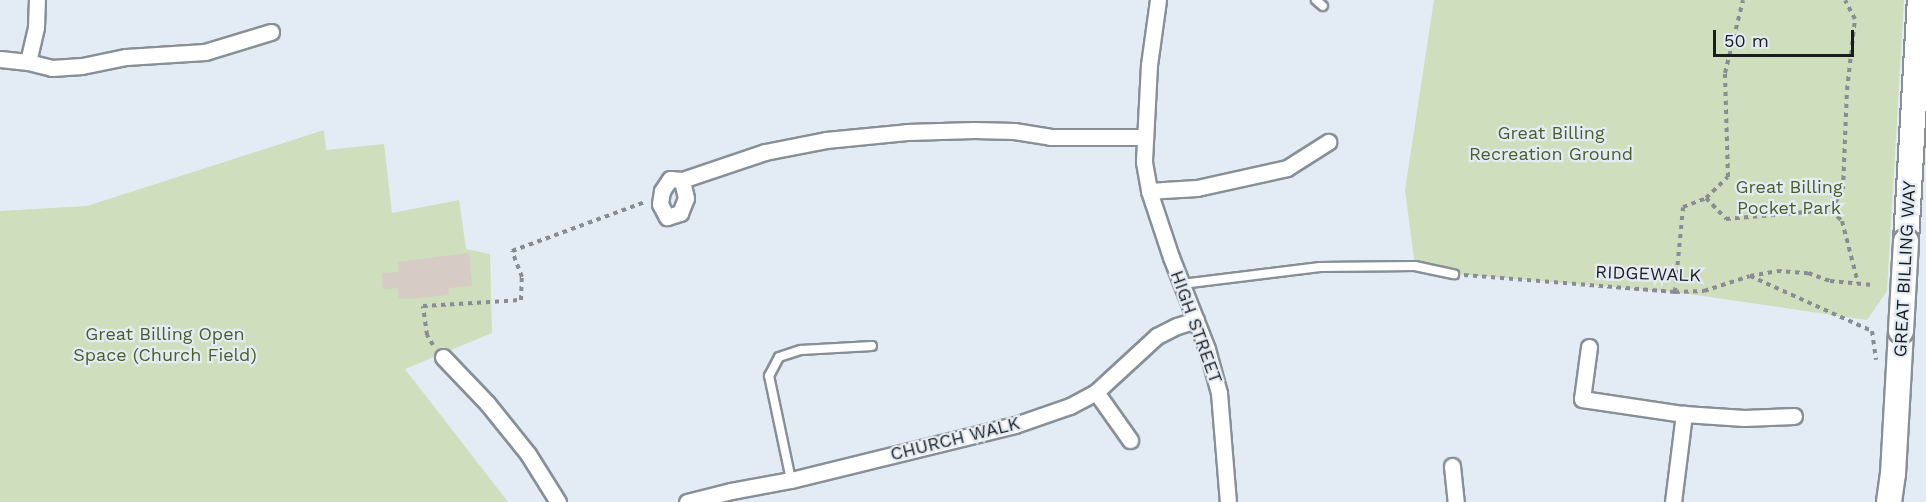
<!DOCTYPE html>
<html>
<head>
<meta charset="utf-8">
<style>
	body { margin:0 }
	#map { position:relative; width:1926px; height:502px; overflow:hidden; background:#e3ecf4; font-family:"Work Sans",sans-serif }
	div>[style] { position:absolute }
	.green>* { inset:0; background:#cfdebd }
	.building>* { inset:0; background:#d6cbc5 }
	.path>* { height:4px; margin-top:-2px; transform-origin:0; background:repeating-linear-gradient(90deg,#878e93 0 4.5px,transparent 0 9px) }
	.roads { filter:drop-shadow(2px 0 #879097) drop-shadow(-2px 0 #879097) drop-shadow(0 2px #879097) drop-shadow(0 -2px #879097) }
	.lane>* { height:8px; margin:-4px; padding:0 4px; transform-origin:4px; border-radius:4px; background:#fff }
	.street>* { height:15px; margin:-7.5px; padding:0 7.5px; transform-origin:7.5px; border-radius:7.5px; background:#fff }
	.primary>* { height:24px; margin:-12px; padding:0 12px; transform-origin:12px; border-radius:12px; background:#fff }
	.bridges { filter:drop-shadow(2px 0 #879097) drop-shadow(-2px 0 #879097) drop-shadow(0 2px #879097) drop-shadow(0 -2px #879097) }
	.primary-bridge>* { height:24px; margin:-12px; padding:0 12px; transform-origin:12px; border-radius:12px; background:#fff }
	span { translate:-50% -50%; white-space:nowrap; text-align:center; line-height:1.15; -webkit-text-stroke:4.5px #e3ecf4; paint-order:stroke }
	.park-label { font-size:18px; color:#4a5f28 }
	.street-label { font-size:18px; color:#1a1d20 }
	.scale { position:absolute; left:1713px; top:30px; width:141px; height:27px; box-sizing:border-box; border:3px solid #1a1d20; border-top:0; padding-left:8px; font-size:18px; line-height:21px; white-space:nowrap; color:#1a1d20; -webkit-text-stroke:4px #e3ecf4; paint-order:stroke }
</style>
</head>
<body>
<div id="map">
	<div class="green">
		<div style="clip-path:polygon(1434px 0,1904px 0,1887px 291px,1867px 320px,1675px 292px,1454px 274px,1415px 266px,1405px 190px)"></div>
		<div style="clip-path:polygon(324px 130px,326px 150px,384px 144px,392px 213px,459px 200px,466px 249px,490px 254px,492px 333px,405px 369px,508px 502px,0 502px,0 211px,87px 206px)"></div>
	</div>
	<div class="building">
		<div style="clip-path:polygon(469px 253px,472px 286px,448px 288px,449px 295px,410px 299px,399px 298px,398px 288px,383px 289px,382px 273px,399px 272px,398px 262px)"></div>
	</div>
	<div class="path">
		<div style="left:1706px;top:198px;width:29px;rotate:46deg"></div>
		<div style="left:1726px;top:219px;width:105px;rotate:-4.9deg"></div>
		<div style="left:1831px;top:210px;width:24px;rotate:-60deg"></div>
		<div style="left:1843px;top:189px;width:99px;rotate:-87.7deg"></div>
		<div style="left:1847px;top:90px;width:71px;rotate:-83.6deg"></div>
		<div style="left:1855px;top:19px;width:21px;rotate:-118deg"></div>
		<div style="left:1831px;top:210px;width:16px;rotate:45deg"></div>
		<div style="left:1842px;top:221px;width:64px;rotate:75.5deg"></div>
		<div style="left:1464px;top:275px;width:212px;rotate:4.6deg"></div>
		<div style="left:1675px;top:292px;width:29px;rotate:-2deg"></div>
		<div style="left:1704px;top:291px;width:48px;rotate:-18.1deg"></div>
		<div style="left:1750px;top:276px;width:27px;rotate:-10deg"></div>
		<div style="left:1777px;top:271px;width:31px;rotate:4deg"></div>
		<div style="left:1808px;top:273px;width:23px;rotate:20deg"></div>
		<div style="left:1830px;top:281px;width:43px;rotate:5.3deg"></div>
		<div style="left:1750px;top:276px;width:134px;rotate:24.3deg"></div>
		<div style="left:1872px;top:331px;width:29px;rotate:82deg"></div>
		<div style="left:1675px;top:292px;width:85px;rotate:-84.6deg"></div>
		<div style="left:1683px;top:207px;width:25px;rotate:-21deg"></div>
		<div style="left:1706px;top:198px;width:30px;rotate:-44deg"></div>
		<div style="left:1728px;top:177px;width:104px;rotate:-91.7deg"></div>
		<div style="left:1725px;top:73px;width:75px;rotate:-76.1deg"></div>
		<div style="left:433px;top:345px;width:12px;rotate:-121deg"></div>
		<div style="left:427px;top:335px;width:29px;rotate:-98deg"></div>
		<div style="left:423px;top:306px;width:98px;rotate:-3.5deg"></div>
		<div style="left:521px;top:300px;width:23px;rotate:-88deg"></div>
		<div style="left:522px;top:277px;width:28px;rotate:-111deg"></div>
		<div style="left:512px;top:251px;width:142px;rotate:-20.2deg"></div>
	</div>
	<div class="roads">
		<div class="lane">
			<div style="left:1316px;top:0;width:9px;rotate:41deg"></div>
			<div style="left:1182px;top:284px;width:139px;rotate:-7deg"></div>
			<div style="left:1320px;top:267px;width:95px;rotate:-0.6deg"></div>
			<div style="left:1415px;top:266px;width:40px;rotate:12deg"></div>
			<div style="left:791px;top:480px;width:106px;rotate:-101.9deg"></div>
			<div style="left:769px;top:376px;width:21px;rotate:-62deg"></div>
			<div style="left:779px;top:357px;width:23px;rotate:-18deg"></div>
			<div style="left:801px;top:350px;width:71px;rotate:-3.2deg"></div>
		</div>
		<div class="street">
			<div style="left:1158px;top:0;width:66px;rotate:97.9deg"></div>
			<div style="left:1149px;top:65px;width:97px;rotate:93deg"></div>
			<div style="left:1144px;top:162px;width:29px;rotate:80deg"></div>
			<div style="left:1149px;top:191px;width:70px;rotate:71.6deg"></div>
			<div style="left:1171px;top:257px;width:99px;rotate:68.6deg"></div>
			<div style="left:1207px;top:349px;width:46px;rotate:74.7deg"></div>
			<div style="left:1219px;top:393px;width:109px;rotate:85.3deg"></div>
			<div style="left:0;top:59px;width:28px;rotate:6deg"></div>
			<div style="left:28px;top:62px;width:36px;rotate:-77deg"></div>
			<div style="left:36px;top:27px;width:27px;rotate:-88deg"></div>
			<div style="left:28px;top:62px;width:25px;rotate:14deg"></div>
			<div style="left:52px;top:68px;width:30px;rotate:-4deg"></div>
			<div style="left:82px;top:66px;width:45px;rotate:-11.6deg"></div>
			<div style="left:126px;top:57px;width:79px;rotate:-3.6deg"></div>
			<div style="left:205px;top:52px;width:69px;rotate:-16.9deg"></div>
			<div style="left:682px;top:180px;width:12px;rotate:-175deg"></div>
			<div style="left:670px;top:179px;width:14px;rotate:124deg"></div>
			<div style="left:662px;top:191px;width:13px;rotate:99deg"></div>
			<div style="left:660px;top:204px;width:15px;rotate:62deg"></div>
			<div style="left:667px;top:217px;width:14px;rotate:-17deg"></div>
			<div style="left:680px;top:213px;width:16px;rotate:-68deg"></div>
			<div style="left:686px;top:198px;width:18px;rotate:-103deg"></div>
			<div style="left:682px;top:180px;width:88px;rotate:-18.6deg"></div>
			<div style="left:765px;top:152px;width:62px;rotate:-11.1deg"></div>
			<div style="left:826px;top:140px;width:81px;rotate:-5.6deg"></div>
			<div style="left:907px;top:132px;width:67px;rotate:-1.7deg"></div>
			<div style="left:974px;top:130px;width:40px;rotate:1.4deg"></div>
			<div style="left:1014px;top:131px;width:36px;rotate:9deg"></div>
			<div style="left:1050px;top:137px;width:94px"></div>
			<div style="left:1149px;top:191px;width:48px;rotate:-3.6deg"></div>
			<div style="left:1197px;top:188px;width:92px;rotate:-12.5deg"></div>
			<div style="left:1287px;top:168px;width:49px;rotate:-32.4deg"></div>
			<div style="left:1589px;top:347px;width:52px;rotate:97.7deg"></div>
			<div style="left:1582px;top:399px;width:103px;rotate:8.4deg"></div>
			<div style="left:1684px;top:414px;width:60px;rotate:3.8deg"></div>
			<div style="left:1744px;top:418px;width:50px;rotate:-2.3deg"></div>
			<div style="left:443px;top:357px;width:64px;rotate:46.3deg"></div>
			<div style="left:487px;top:403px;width:65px;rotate:51.2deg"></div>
			<div style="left:528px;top:454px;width:57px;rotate:58deg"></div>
			<div style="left:1096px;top:392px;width:59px;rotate:54.7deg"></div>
			<div style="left:1452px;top:466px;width:36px;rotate:84deg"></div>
			<div style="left:687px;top:502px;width:45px;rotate:-14deg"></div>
			<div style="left:731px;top:491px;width:61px;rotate:-10.4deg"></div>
			<div style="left:791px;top:480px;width:231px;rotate:-13.8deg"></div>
			<div style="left:1015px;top:425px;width:58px;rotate:-19.1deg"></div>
			<div style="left:1070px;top:406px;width:30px;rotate:-28deg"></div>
			<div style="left:1096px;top:392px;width:83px;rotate:-42.6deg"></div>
			<div style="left:1157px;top:336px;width:22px;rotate:-27deg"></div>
			<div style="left:1177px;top:326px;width:20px;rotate:-18deg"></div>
			<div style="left:1673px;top:502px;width:89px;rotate:-82.9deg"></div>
		</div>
		<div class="primary">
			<div style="left:1906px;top:241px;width:241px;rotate:-86.7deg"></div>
			<div style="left:1889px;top:502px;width:28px;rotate:-82deg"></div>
			<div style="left:1893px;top:474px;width:143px;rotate:-86.8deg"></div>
		</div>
	</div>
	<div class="bridges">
		<div class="primary-bridge">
			<div style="left:1901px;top:331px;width:90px;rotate:-86.8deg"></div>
		</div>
	</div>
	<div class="park-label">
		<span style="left:1551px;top:144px">Great Billing<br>Recreation Ground</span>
		<span style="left:1789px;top:198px">Great Billing<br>Pocket Park</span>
		<span style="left:165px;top:345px">Great Billing Open<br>Space (Church Field)</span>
	</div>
	<div class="street-label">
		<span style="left:1905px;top:269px;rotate:-87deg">GREAT BILLING WAY</span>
		<span style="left:1648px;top:274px;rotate:2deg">RIDGEWALK</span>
		<span style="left:1196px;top:327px;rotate:70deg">HIGH STREET</span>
		<span style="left:955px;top:439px;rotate:-14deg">CHURCH WALK</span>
	</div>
	<div class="scale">50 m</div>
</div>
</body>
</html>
